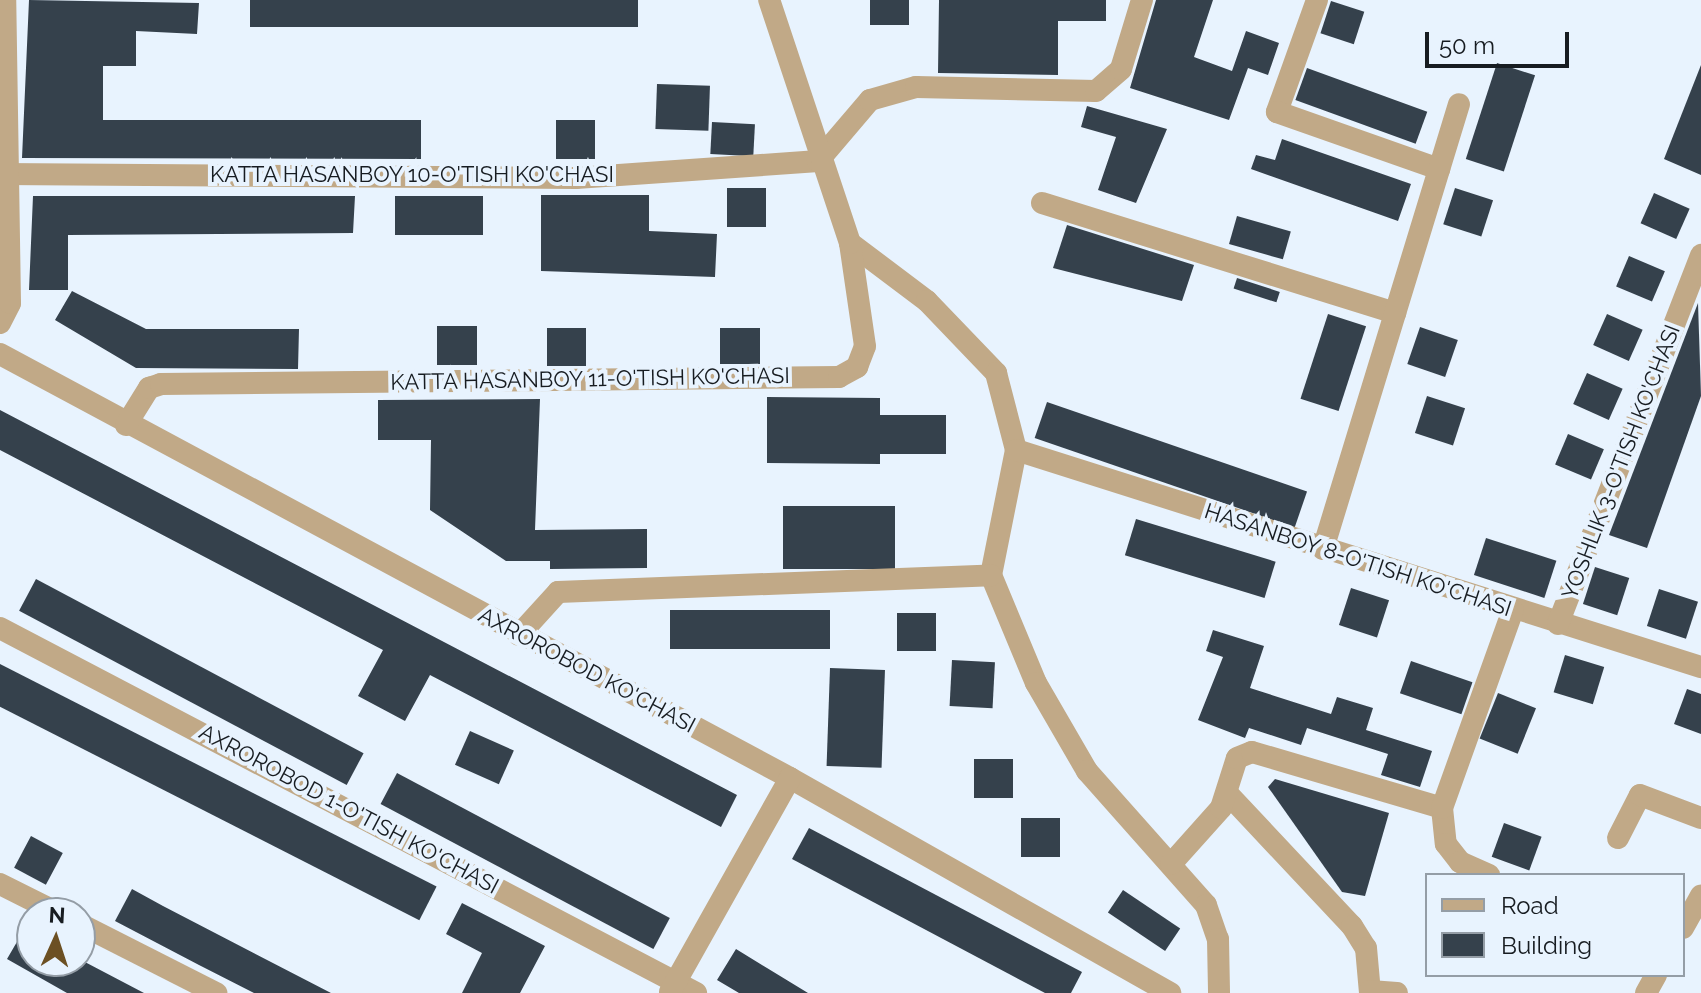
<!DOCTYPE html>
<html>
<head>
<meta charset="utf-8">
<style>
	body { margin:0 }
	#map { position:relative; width:1701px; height:993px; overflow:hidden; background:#e8f3fe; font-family:Raleway,sans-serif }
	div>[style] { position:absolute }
	.building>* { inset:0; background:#35414c; transform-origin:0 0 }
	.minor>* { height:22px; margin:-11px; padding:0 11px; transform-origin:11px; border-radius:11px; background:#c1a987 }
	span { translate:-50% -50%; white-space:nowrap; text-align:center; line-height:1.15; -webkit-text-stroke:8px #e8f3fe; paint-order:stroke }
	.street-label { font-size:22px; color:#171c21 }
	.legend { position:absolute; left:1425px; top:873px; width:260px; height:104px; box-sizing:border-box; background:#e8f3fe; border:2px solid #949da6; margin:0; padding:10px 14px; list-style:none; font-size:24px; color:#171c21 }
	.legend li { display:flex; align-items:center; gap:16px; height:40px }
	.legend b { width:40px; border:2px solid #949da6 }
	.north { position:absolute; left:16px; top:897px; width:80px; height:80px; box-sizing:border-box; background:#e8f3fe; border:2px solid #949da6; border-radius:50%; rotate:3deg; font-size:22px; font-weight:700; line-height:32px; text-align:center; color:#171c21 }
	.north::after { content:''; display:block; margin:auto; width:28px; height:36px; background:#6c5023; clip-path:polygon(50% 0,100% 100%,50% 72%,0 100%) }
	.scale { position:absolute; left:1425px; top:32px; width:144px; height:36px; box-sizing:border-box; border:4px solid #171c21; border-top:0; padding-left:10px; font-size:24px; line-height:28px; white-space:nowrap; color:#171c21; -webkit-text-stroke:6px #e8f3fe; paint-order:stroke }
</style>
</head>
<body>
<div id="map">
	<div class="building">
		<div style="clip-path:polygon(29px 0,199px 3px,197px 34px,136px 31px,136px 66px,103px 66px,103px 120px,421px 120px,421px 159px,22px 158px)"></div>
		<div style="left:250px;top:0;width:388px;height:27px"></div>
		<div style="left:870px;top:0;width:39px;height:25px"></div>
		<div style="clip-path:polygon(939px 0,1106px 0,1106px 21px,1058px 21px,1058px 75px,938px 73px)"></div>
		<div style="clip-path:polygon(1156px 0,1213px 0,1194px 57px,1232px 71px,1246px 31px,1279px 43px,1268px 75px,1248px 68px,1229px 120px,1130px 88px)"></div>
		<div style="left:1331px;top:1px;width:35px;height:34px;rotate:18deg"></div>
		<div style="left:1497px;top:63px;width:40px;height:101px;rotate:18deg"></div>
		<div style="clip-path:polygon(1701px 65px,1701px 175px,1664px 159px)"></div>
		<div style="left:1307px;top:68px;width:128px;height:34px;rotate:20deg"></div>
		<div style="left:657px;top:84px;width:53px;height:45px;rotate:2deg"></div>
		<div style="clip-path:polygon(1087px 106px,1167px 129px,1136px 203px,1098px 190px,1116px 137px,1081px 127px)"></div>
		<div style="left:556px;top:120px;width:39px;height:39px"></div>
		<div style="left:712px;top:122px;width:43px;height:32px;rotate:3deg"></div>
		<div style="clip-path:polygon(1282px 139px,1411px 184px,1398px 221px,1251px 169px,1256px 155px,1275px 160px)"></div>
		<div style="left:727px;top:188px;width:39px;height:39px"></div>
		<div style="left:1455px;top:188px;width:40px;height:38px;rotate:18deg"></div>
		<div style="left:1654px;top:193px;width:39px;height:33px;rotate:24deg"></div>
		<div style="clip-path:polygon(541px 195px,649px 195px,649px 231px,717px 234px,715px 277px,541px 271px)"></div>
		<div style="clip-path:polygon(33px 196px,355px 196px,353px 233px,68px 235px,68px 290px,29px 290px)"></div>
		<div style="left:395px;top:196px;width:88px;height:39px"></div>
		<div style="left:1237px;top:216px;width:56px;height:29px;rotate:16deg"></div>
		<div style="clip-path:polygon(1067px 225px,1194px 265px,1182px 301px,1053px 268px)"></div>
		<div style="left:1629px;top:256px;width:39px;height:33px;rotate:23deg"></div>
		<div style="left:1237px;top:278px;width:45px;height:11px;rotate:18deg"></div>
		<div style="clip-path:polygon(72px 291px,146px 329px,299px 329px,298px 369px,136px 368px,55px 320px)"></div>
		<div style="clip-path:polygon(1698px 303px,1701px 396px,1647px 548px,1609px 535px)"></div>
		<div style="left:1328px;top:314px;width:40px;height:89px;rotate:18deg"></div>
		<div style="left:1607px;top:314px;width:39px;height:34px;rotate:24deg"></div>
		<div style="left:437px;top:326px;width:40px;height:39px"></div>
		<div style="left:1420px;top:327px;width:40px;height:39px;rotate:19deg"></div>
		<div style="left:547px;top:328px;width:39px;height:38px"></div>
		<div style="left:720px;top:328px;width:40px;height:36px"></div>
		<div style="left:1587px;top:373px;width:39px;height:34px;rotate:24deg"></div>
		<div style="left:1427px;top:396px;width:40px;height:39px;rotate:18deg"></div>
		<div style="clip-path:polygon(767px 397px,880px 398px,880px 415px,946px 415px,946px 454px,880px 454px,880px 464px,767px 463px)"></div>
		<div style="clip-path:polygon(540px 399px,535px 530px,647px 529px,647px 568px,550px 569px,550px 561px,506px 561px,430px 510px,431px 440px,378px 440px,378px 400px)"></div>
		<div style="left:1047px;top:402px;width:275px;height:38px;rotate:19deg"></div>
		<div style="clip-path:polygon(0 410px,737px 795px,721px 827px,430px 675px,405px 721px,358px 696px,383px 650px,0 450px)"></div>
		<div style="left:1568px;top:434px;width:39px;height:33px;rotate:23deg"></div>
		<div style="left:783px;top:506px;width:112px;height:63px"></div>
		<div style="left:1136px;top:519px;width:146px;height:38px;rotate:17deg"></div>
		<div style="left:1486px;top:538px;width:74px;height:39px;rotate:18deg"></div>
		<div style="left:1595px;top:567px;width:36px;height:39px;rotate:18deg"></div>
		<div style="left:36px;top:579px;width:371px;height:36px;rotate:28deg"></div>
		<div style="left:1351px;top:588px;width:40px;height:39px;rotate:18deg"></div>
		<div style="left:1659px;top:589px;width:41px;height:39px;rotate:18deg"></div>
		<div style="left:670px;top:610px;width:160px;height:39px"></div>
		<div style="left:897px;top:613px;width:39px;height:38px"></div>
		<div style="clip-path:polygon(1213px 630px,1264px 646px,1250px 688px,1331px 714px,1337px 697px,1373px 708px,1366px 730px,1432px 751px,1420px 787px,1381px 775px,1388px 754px,1307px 728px,1301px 745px,1249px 728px,1245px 738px,1198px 720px,1223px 657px,1206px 651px)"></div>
		<div style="left:1565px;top:655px;width:41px;height:39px;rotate:17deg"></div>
		<div style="left:952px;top:660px;width:43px;height:46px;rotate:3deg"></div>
		<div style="left:1411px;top:661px;width:65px;height:34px;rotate:19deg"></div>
		<div style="left:0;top:664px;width:490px;height:38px;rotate:27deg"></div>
		<div style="left:830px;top:668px;width:55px;height:98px;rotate:2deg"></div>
		<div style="clip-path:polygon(1687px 689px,1701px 694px,1701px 734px,1674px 724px)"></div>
		<div style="left:1498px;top:693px;width:41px;height:49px;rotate:22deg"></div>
		<div style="left:470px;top:731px;width:48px;height:37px;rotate:24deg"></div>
		<div style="left:974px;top:759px;width:39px;height:39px"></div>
		<div style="left:397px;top:773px;width:309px;height:35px;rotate:28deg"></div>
		<div style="clip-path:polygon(1275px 779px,1389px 813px,1365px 896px,1342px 892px,1268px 787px)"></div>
		<div style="left:1021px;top:818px;width:39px;height:39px"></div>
		<div style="left:1504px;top:823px;width:40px;height:36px;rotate:20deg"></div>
		<div style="clip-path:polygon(809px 828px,1082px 972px,1071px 993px,1045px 993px,792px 859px)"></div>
		<div style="left:31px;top:836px;width:36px;height:36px;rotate:28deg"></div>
		<div style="clip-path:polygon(132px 889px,163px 906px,331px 993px,254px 993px,199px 965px,115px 921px)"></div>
		<div style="left:1123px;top:890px;width:69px;height:27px;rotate:34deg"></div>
		<div style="clip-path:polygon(462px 903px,545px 946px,520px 993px,462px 993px,482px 953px,446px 934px)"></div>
		<div style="clip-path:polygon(32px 916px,32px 961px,83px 961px,144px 993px,67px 993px,7px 959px)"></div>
		<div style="clip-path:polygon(736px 949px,767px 968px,808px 993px,739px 993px,717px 980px)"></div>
	</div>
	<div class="minor">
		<div style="left:1317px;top:0;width:119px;rotate:109.7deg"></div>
		<div style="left:1277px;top:112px;width:172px;rotate:19.4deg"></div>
		<div style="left:0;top:174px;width:576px;rotate:0.4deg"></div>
		<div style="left:576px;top:178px;width:243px;rotate:-4deg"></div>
		<div style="left:818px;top:161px;width:80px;rotate:-49.6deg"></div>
		<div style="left:870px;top:100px;width:48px;rotate:-15.8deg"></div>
		<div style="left:916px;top:87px;width:180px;rotate:1.3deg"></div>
		<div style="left:1096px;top:91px;width:33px;rotate:-41deg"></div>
		<div style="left:1121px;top:69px;width:72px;rotate:-73.1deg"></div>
		<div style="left:1042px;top:203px;width:370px;rotate:17.3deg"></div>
		<div style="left:850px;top:243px;width:96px;rotate:37deg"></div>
		<div style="left:927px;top:301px;width:100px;rotate:46.2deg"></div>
		<div style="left:996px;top:373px;width:80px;rotate:75.4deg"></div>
		<div style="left:1016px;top:450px;width:127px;rotate:101.3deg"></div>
		<div style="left:991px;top:575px;width:117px;rotate:67.4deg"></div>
		<div style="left:1036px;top:683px;width:102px;rotate:59.9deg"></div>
		<div style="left:1087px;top:771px;width:179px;rotate:48.4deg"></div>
		<div style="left:1206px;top:905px;width:36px;rotate:71deg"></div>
		<div style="left:1218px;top:939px;width:54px;rotate:88.9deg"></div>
		<div style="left:0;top:323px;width:22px;rotate:-63deg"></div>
		<div style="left:10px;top:303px;width:303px;rotate:-90.9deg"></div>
		<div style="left:0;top:354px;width:897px;rotate:28.22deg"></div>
		<div style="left:790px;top:778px;width:437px;rotate:29.5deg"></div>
		<div style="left:126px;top:425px;width:44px;rotate:-58.1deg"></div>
		<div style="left:149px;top:388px;width:13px;rotate:-18deg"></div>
		<div style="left:161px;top:384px;width:678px;rotate:-0.59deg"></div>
		<div style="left:839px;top:377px;width:21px;rotate:-29deg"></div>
		<div style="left:857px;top:367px;width:22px;rotate:-69deg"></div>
		<div style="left:865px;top:346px;width:104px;rotate:-98.3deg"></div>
		<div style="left:850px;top:243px;width:256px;rotate:-108.4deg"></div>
		<div style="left:1016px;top:450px;width:719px;rotate:17.58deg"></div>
		<div style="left:1323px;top:549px;width:465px;rotate:-73deg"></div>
		<div style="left:1558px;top:624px;width:396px;rotate:-68.8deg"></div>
		<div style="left:0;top:628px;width:786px;rotate:27.67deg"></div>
		<div style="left:519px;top:635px;width:58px;rotate:-47.8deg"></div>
		<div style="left:558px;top:592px;width:433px;rotate:-2.2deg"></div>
		<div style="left:1228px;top:794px;width:181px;rotate:46.8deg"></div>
		<div style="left:1352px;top:926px;width:26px;rotate:58deg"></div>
		<div style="left:1366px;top:948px;width:45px;rotate:84.9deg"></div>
		<div style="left:1442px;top:808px;width:36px;rotate:84deg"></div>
		<div style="left:1446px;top:844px;width:23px;rotate:52deg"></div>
		<div style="left:1460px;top:862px;width:32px;rotate:24deg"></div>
		<div style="left:1618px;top:838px;width:48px;rotate:-62.9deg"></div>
		<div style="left:1640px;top:795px;width:65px;rotate:20.7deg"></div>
		<div style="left:1171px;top:864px;width:75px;rotate:-48.2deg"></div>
		<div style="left:1221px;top:808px;width:52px;rotate:-72.3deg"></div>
		<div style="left:1237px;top:758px;width:16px;rotate:-22deg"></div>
		<div style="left:1252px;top:752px;width:198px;rotate:16.4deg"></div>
		<div style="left:1442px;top:808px;width:210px;rotate:-70.3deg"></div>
		<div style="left:0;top:884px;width:65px;rotate:26.6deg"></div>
		<div style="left:80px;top:924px;width:153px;rotate:26.9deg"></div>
		<div style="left:1683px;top:928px;width:37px;rotate:-61deg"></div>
		<div style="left:1370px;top:991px;width:27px;rotate:4deg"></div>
		<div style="left:670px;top:992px;width:245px;rotate:-60.7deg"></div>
		<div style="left:1646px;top:993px;width:21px;rotate:-61deg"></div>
	</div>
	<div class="street-label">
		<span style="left:412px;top:175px">KATTA HASANBOY 10-O'TISH KO'CHASI</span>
		<span style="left:590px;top:379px;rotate:-1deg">KATTA HASANBOY 11-O'TISH KO'CHASI</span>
		<span style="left:1621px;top:462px;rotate:-69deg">YOSHLIK 3-O'TISH KO'CHASI</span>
		<span style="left:1358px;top:560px;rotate:18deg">HASANBOY 8-O'TISH KO'CHASI</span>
		<span style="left:587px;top:670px;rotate:28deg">AXROROBOD KO'CHASI</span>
		<span style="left:349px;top:809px;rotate:28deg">AXROROBOD 1-O'TISH KO'CHASI</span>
	</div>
	<ul class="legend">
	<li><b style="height:10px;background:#c1a987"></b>Road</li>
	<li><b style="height:22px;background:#35414c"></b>Building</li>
	</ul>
	<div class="north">N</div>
	<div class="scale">50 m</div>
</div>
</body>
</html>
